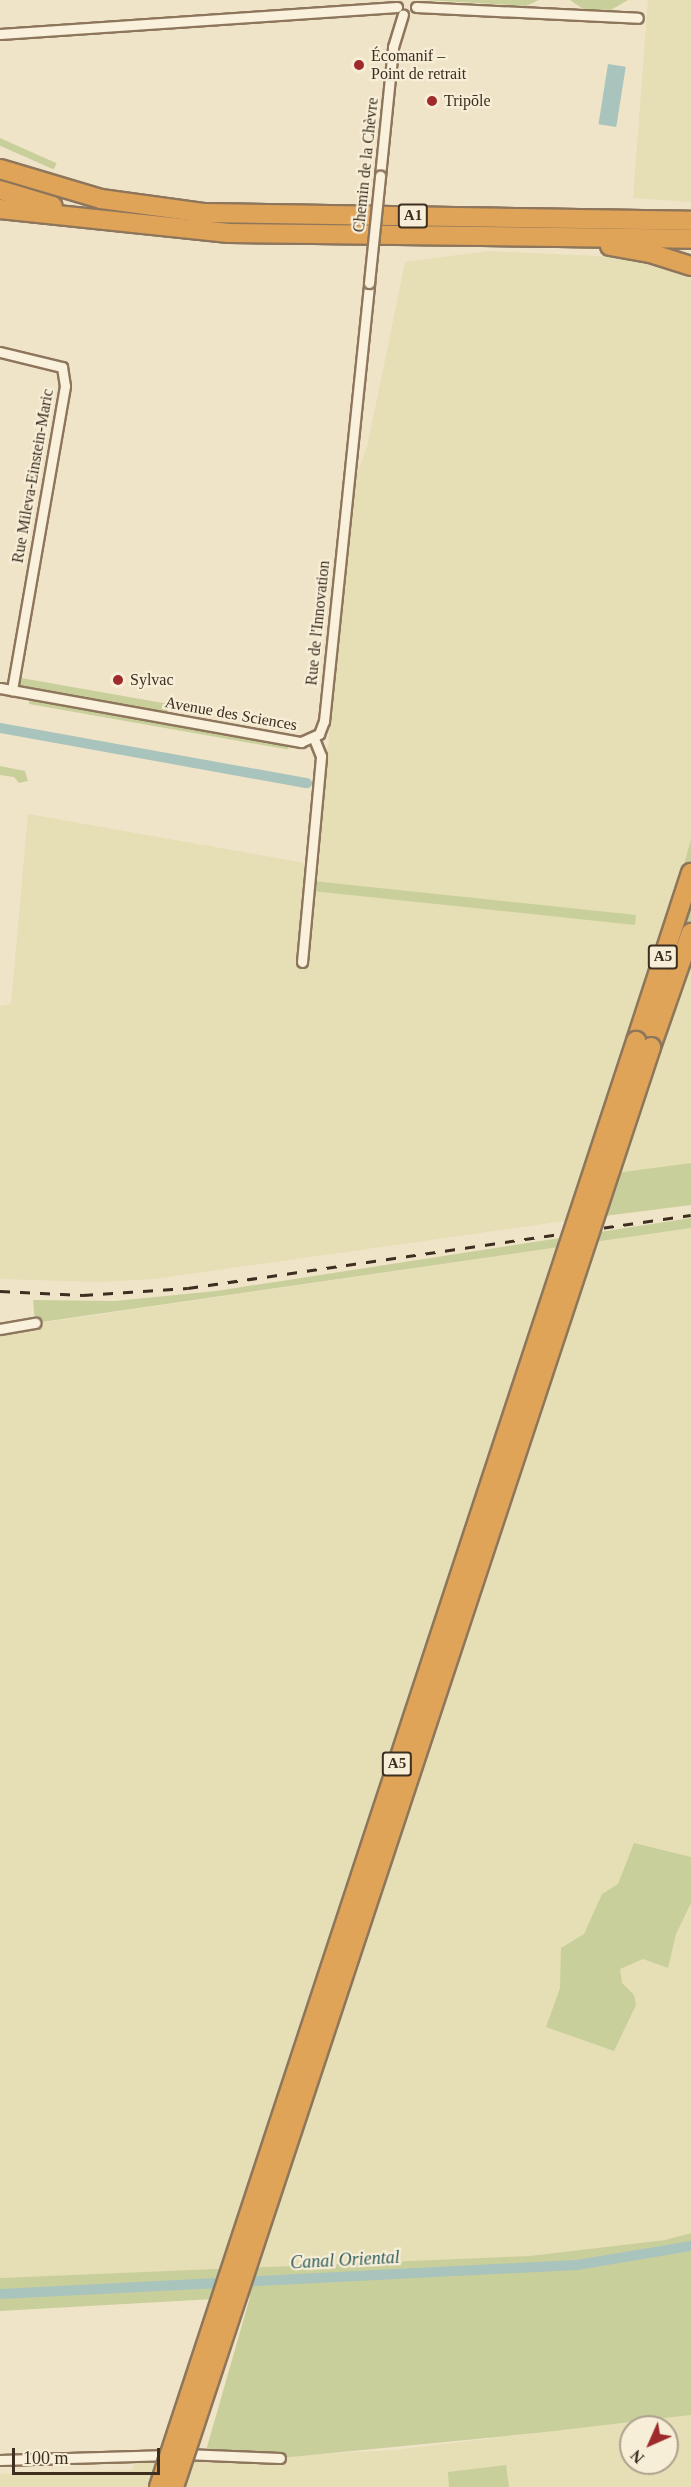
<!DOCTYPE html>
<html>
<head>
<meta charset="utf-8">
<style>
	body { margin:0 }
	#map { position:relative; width:691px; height:2487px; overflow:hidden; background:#f0e4c8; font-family:"Times New Roman",serif }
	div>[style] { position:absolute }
	.farmland>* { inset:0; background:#e6deb5 }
	.green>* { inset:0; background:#c9cf9b; transform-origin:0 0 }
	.water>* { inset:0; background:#a9c4bc; transform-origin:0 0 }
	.canal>* { height:10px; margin:-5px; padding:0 5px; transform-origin:5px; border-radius:5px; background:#a9c4bc }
	.roads { filter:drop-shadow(2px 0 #8d765c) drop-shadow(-2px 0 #8d765c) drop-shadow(0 2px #8d765c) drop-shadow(0 -2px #8d765c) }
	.minor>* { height:9px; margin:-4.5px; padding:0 4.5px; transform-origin:4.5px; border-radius:4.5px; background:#faf1dc }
	.motorway>* { height:18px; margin:-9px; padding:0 9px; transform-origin:9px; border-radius:9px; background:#e0a458 }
	.rail>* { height:3px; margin-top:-1.5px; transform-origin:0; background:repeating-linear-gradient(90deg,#3d2e20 0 10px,transparent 0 20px) }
	.bridges { filter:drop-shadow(2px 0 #8d765c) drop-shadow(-2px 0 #8d765c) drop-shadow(0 2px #8d765c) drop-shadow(0 -2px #8d765c) }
	.minor-bridge>* { height:9px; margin:-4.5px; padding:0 4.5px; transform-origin:4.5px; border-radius:4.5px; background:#faf1dc }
	.motorway-bridge>* { height:18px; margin:-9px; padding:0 9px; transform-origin:9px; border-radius:9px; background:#e0a458 }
	.dots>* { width:16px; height:16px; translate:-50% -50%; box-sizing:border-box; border:3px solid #f7eed8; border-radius:50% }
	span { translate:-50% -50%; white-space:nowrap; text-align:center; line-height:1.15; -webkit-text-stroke:4.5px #f7eed8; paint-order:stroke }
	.shield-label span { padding:2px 4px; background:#f7eed8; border:2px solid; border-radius:4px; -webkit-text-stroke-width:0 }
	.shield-label { font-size:15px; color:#3d2e20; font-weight:700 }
	.poi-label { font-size:16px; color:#3d2e20 }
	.left { translate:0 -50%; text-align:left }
	.street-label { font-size:16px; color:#3d2e20 }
	.water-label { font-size:18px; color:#2f5d5a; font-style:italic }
	.north { position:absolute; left:619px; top:2415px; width:60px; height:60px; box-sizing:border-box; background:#f7eed8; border:2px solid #ada18e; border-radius:50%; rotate:225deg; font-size:16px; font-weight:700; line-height:24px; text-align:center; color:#3d2e20 }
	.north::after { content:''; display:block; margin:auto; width:21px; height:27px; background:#9e2a2b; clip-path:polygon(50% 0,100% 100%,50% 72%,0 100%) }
	.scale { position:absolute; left:12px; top:2448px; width:148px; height:27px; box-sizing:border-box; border:3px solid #3d2e20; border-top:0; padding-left:8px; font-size:18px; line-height:21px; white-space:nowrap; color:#3d2e20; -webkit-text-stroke:4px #f7eed8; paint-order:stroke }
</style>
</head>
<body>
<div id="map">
	<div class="farmland">
		<div style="clip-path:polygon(648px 0,691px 0,691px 202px,633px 198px)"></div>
		<div style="clip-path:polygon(488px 251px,620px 257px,691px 276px,691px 839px,670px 915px,565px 1221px,154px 1279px,98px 1282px,0 1279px,0 1006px,11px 1004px,28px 814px,311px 864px,321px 756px,328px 747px,330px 728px,354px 483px,368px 443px,405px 262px)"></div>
		<div style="clip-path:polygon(691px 963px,691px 1163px,616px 1174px)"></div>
		<div style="clip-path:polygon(691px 1228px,691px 2233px,665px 2240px,529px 2256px,0 2278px,0 1329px)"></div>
		<div style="clip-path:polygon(evenodd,691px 2415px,691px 2487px,0 2487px,0 2474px,132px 2470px,137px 2454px,284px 2456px,392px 2450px,691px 2415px,631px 2427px,667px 2427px,667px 2463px,631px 2463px,631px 2427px)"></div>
	</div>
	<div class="green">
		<div style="clip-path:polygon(425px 0,539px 0,526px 6px)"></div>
		<div style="clip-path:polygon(570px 0,628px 0,611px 10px,583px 9px)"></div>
		<div style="left:0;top:138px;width:62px;height:7px;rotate:24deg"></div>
		<div style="left:21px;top:678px;width:150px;height:15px;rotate:10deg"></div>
		<div style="left:30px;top:699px;width:263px;height:5px;rotate:10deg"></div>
		<div style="clip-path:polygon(0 766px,25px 771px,28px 781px,19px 783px,14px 777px,0 775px)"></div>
		<div style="clip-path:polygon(691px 839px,691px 963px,616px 1173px,691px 1163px,691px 1205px,565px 1221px,670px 915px)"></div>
		<div style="left:636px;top:915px;width:10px;height:327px;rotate:96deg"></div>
		<div style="clip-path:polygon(691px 1218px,691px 1228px,35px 1323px,33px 1300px,115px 1301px,216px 1291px)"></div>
		<div style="clip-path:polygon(634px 1843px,691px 1857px,691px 1903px,676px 1934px,668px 1968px,643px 1959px,620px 1969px,622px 1983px,634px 1995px,636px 2005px,614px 2051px,546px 2027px,560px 1988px,561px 1948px,584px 1934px,602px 1894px,618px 1884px)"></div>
		<div style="clip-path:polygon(691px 2233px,691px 2415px,537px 2433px,280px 2458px,205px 2454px,250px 2297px,0 2311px,0 2278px,529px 2256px,665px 2240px)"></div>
		<div style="clip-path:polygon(506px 2465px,509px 2487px,449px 2487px,448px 2472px)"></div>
	</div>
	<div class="water">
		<div style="left:608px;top:64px;width:18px;height:61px;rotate:9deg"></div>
	</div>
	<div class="canal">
		<div style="left:0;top:728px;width:312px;rotate:10.2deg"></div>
		<div style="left:0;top:2294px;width:578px;rotate:-2.88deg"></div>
		<div style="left:577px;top:2265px;width:116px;rotate:-9.5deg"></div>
	</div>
	<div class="roads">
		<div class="minor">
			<div style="left:416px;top:7px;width:222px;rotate:2.8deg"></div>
			<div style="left:0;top:34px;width:398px;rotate:-3.9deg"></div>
			<div style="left:380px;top:176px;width:130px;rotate:-84.2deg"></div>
			<div style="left:393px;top:47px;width:34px;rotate:-73deg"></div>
			<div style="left:0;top:352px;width:64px;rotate:13.6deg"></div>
			<div style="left:62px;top:367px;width:19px;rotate:81deg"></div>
			<div style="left:65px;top:386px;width:309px;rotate:99.9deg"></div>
			<div style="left:0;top:688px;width:306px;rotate:10.2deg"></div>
			<div style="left:301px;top:742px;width:20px;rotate:-24deg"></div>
			<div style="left:319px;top:734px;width:14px;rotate:-69deg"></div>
			<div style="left:324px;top:721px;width:440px;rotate:-84.1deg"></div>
			<div style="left:302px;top:962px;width:207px;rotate:-84.7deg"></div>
			<div style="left:321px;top:756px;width:18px;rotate:-112deg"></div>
			<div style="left:0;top:1329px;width:36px;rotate:-10deg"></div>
			<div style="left:184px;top:2454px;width:96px;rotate:2.4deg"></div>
			<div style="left:0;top:2460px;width:170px;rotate:-1.7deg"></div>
		</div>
		<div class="motorway">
			<div style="left:0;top:169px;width:105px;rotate:16.5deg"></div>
			<div style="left:101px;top:199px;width:105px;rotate:7.7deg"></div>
			<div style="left:205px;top:213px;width:486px;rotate:0.9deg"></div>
			<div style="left:0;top:190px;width:55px;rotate:16.8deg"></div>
			<div style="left:0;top:209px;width:230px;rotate:6deg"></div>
			<div style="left:229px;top:233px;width:462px;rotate:0.7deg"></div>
			<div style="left:610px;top:246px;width:41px;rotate:9.9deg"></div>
			<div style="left:650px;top:253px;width:43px;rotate:17.6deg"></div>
			<div style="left:636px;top:1041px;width:177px;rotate:-71.9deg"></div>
			<div style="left:651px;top:1047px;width:121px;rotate:-70.7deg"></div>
		</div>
	</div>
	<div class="rail">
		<div style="left:0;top:1291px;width:83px;rotate:2.8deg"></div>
		<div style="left:83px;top:1295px;width:105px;rotate:-3.8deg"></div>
		<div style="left:188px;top:1288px;width:508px;rotate:-8.26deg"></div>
	</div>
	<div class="bridges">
		<div class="minor-bridge">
			<div style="left:369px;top:283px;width:108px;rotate:-84.1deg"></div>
		</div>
		<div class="motorway-bridge">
			<div style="left:159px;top:2487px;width:1523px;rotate:-71.74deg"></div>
			<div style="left:174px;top:2487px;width:1517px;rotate:-71.67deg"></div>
		</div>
	</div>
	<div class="dots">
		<div style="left:359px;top:65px;background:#9e2a2b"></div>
		<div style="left:432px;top:101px;background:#9e2a2b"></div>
		<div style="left:118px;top:680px;background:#9e2a2b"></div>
	</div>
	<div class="shield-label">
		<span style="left:413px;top:216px">A1</span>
		<span style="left:663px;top:957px">A5</span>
		<span style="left:397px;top:1764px">A5</span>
	</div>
	<div class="poi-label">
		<span class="left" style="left:371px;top:65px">Écomanif –<br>Point de retrait</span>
		<span class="left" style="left:444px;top:101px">Tripōle</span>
		<span class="left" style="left:130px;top:680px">Sylvac</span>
	</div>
	<div class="street-label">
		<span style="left:366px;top:165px;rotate:-84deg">Chemin de la Chèvre</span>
		<span style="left:33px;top:476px;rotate:-80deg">Rue Mileva-Einstein-Maric</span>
		<span style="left:318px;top:623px;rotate:-84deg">Rue de l'Innovation</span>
		<span style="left:231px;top:714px;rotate:10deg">Avenue des Sciences</span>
	</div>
	<div class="water-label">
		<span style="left:345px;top:2260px;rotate:-3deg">Canal Oriental</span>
	</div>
	<div class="north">N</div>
	<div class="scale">100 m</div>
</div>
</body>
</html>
